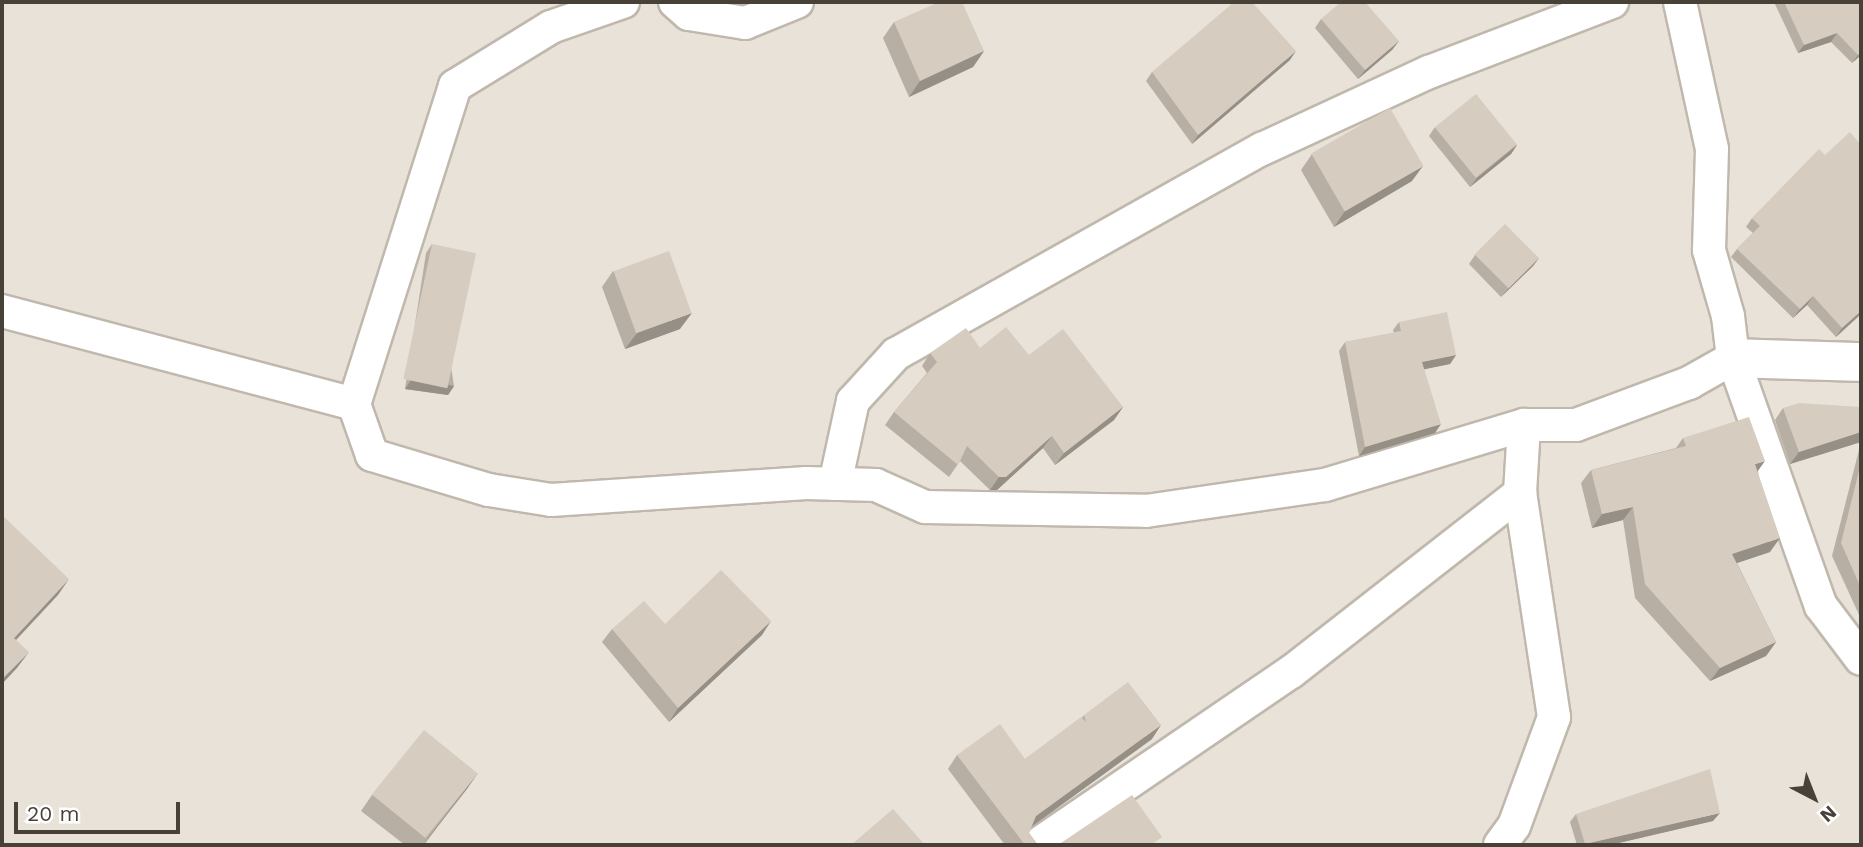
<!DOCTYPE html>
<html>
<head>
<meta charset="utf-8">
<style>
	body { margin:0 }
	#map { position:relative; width:1863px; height:847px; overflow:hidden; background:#f4f1e9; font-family:"Work Sans",sans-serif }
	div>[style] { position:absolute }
	.residential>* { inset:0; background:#e8e2d8; transform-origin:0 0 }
	.roads { filter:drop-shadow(2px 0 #c0b8ac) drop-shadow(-2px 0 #c0b8ac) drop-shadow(0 2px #c0b8ac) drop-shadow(0 -2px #c0b8ac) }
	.lane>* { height:32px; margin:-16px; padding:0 16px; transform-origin:16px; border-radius:16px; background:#fff }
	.street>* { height:38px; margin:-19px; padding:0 19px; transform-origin:19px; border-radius:19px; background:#fff }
	.wall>* { inset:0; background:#b8afa4 }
	.shaded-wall>* { inset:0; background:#968f86 }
	.building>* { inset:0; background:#d6ccbf; transform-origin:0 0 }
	span { translate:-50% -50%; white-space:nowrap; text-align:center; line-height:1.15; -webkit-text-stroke:7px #fff; paint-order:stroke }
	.frame { position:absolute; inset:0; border:4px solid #484138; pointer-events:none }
	.north { position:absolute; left:1779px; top:763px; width:70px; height:70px; -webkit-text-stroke:5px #fff; paint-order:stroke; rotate:138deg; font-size:19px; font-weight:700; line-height:28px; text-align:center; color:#484138 }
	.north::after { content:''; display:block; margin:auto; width:24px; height:32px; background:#484138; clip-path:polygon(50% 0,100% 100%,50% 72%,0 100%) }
	.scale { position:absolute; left:14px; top:802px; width:166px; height:32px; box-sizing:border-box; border:4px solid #484138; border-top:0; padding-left:9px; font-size:21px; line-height:24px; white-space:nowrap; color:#484138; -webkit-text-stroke:5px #fff; paint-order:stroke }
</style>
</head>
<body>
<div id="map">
	<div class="residential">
		<div style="left:2px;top:2px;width:1859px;height:843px"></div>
	</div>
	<div class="roads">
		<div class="lane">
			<div style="left:623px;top:2px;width:76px;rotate:160.9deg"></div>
			<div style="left:551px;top:27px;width:113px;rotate:148.4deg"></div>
			<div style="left:455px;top:86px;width:334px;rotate:107.6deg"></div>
			<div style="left:354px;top:404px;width:54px;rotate:70.6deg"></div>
			<div style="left:372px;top:455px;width:122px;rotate:16.7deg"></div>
			<div style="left:489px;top:490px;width:63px;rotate:9.2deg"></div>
			<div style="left:551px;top:500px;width:256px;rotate:-3.8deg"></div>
			<div style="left:806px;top:483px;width:70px;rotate:1.6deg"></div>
			<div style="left:876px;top:485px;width:54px;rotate:24.2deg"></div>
			<div style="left:925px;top:507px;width:221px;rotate:1deg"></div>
			<div style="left:1146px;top:511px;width:181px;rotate:-8.3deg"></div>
			<div style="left:1325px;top:485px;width:208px;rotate:-16.8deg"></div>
			<div style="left:675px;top:2px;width:18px;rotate:41deg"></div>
			<div style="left:689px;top:14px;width:57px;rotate:9.1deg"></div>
			<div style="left:745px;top:23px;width:56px;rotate:-22deg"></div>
			<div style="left:2px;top:311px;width:364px;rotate:14.8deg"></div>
			<div style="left:1733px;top:358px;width:263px;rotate:70.5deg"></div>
			<div style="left:1821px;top:606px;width:66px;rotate:53deg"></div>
			<div style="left:835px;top:484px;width:85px;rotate:-77.8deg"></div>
			<div style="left:853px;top:401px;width:64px;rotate:-47.5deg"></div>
			<div style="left:896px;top:354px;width:420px;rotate:-29.3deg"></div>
			<div style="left:1262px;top:149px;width:184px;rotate:-24.8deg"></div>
			<div style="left:1429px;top:72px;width:196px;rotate:-20.9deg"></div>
			<div style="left:1037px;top:845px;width:307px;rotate:-34.3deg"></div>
			<div style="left:1291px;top:672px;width:291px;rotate:-38deg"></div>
			<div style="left:1500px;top:845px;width:24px;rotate:-54deg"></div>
			<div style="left:1514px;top:826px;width:116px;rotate:-69.8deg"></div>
			<div style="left:1554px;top:717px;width:227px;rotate:-98.6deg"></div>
			<div style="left:1520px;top:493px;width:68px;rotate:-86.6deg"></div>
			<div style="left:1524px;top:425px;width:52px"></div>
			<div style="left:1576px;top:425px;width:121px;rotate:-20.4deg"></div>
			<div style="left:1689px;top:383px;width:51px;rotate:-29.6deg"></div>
			<div style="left:1733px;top:358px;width:42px;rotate:-96.8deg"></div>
			<div style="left:1728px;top:316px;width:69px;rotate:-106.1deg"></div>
			<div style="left:1709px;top:250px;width:101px;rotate:-88.3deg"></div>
			<div style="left:1712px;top:149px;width:150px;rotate:-102.3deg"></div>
		</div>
		<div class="street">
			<div style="left:1733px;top:358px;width:128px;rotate:1.8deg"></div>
		</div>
	</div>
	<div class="wall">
		<div style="clip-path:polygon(1774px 2px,1861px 2px,1861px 55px,1852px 63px,1831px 42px,1798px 53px)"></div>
		<div style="clip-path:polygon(1321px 19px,1399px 41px,1392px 50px,1358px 79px,1315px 28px)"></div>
		<div style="clip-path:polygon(894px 22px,984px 51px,973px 67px,909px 97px,883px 38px)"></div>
		<div style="clip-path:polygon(1290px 60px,1192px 144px,1146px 81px,1152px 72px)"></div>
		<div style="clip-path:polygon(1435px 127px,1517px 145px,1511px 154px,1470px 187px,1429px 136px)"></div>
		<div style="clip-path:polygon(1312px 154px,1412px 181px,1334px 227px,1301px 170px)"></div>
		<div style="clip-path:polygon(1752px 218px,1861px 314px,1836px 337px,1807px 305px,1793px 318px,1731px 257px,1737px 249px,1753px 233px,1746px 227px)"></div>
		<div style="clip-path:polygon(432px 244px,454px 386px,448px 395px,405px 389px,426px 253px)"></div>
		<div style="clip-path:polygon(1475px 255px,1539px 258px,1533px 266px,1501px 297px,1469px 264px)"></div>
		<div style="clip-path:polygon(613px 271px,680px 329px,625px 349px,602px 287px)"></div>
		<div style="clip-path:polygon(1399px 322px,1456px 355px,1450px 364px,1424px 369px,1435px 433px,1359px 456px,1339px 351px,1345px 342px,1394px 333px,1393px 330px)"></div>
		<div style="clip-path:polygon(980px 348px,1029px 355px,1123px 407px,1114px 420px,1055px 465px,1043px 448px,997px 490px,990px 490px,960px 461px,949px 477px,885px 425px,894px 412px,927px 373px,922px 366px,930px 353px)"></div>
		<div style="clip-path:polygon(1861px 407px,1861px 619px,1832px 556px,1861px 442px,1790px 464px,1775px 420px,1783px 408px)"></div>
		<div style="clip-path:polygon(1683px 438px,1758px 471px,1770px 552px,1737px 563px,1776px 642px,1766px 656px,1710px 681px,1635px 598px,1623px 520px,1592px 528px,1581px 483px,1591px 470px,1676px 448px)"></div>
		<div style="clip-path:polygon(665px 624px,762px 635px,669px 722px,602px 642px,612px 629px)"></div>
		<div style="clip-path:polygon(1084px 715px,1152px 739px,1032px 826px,1029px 833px,1038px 845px,1005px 845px,948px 769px,957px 755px,1025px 759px,1082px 718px)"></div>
		<div style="clip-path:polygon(478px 773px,424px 845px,405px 845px,361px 811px,372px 795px)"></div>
		<div style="clip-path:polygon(1576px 814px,1713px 821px,1610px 845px,1577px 845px,1570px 822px)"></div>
	</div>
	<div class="shaded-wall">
		<div style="clip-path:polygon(1837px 33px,1831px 42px,1798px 53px,1804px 45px)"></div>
		<div style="clip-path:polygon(1399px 41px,1392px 50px,1358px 79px,1365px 70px)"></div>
		<div style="clip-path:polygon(984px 51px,973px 67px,909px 97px,920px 81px)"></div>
		<div style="clip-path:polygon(1296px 51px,1290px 60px,1192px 144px,1198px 135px)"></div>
		<div style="clip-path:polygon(1861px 52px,1861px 55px,1852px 63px,1858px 55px)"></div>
		<div style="clip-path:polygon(1517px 145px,1511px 154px,1470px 187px,1477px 178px)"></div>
		<div style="clip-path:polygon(1423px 166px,1412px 181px,1334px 227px,1345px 211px)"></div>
		<div style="clip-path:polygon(1539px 258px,1533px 266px,1501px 297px,1508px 289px)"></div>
		<div style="clip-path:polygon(1813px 296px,1807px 305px,1793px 318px,1800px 309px)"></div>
		<div style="clip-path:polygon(1861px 311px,1861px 314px,1836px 337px,1842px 328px)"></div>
		<div style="clip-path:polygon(692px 313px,680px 329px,625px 349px,637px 333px)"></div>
		<div style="clip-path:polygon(1456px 355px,1450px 364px,1416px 371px,1422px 362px)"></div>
		<div style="clip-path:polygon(411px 380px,454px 386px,448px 395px,405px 389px)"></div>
		<div style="clip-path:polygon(1123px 407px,1114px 420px,1055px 465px,1064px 453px)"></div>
		<div style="clip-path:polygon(1441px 424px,1435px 433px,1359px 456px,1365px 447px)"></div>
		<div style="clip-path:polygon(1861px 432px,1861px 442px,1790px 464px,1799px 452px)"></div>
		<div style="clip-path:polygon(1052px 436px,1043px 448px,997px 490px,990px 490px,999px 477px)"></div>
		<div style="clip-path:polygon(1765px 461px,1755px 475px,1755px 464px)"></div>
		<div style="clip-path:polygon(1633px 507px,1623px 520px,1592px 528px,1602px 514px)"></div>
		<div style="clip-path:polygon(1780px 538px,1770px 552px,1722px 568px,1732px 554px)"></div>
		<div style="clip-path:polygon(69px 579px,58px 595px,3px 654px,14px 638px)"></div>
		<div style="clip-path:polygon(771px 621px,762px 635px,669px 722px,678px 708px)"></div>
		<div style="clip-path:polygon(1776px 642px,1766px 656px,1710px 681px,1720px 668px)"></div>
		<div style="clip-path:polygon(29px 652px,17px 668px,2px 684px,2px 679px)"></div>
		<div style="clip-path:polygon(1161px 725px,1152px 739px,1027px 830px,1036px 816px)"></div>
		<div style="clip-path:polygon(478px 773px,467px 789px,423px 845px,428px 838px)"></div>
		<div style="clip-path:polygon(1720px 813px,1713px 821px,1610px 845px,1584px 845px,1585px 844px)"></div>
	</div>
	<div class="building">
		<div style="clip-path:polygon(939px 2px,962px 2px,984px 51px,920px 81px,894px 22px)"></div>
		<div style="clip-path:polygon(1234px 2px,1252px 2px,1296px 51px,1198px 135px,1152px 72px)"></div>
		<div style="clip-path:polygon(1341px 2px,1365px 2px,1399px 41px,1365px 70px,1321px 19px)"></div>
		<div style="clip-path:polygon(1784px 2px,1861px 2px,1861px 52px,1858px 55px,1837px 33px,1804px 45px)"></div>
		<div style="left:1476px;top:94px;width:65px;height:53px;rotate:51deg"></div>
		<div style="left:1390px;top:108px;width:67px;height:91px;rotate:60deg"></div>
		<div style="clip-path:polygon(1850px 132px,1861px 145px,1861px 311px,1842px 328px,1813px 296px,1800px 309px,1737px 249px,1760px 226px,1752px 218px,1819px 149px,1825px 155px)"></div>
		<div style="left:1505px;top:224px;width:48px;height:43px;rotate:45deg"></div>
		<div style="left:432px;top:244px;width:45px;height:138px;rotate:12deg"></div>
		<div style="left:669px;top:251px;width:66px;height:59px;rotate:70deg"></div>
		<div style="clip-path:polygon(1447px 312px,1456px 355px,1422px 362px,1441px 424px,1365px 447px,1345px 342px,1401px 331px,1399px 322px)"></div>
		<div style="clip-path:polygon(1006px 327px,1029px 355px,1063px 329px,1123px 407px,1064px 453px,1052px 436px,1006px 477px,999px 477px,967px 446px,958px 465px,894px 412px,937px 362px,930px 353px,966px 328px,980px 348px)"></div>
		<div style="clip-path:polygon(1799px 403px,1861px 407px,1861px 432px,1799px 452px,1783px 408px)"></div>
		<div style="clip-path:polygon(1749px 417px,1765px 461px,1755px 464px,1780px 538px,1732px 554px,1776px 642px,1720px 668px,1645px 584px,1633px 507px,1602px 514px,1591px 470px,1686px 446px,1683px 438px)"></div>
		<div style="clip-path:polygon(1861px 463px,1861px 588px,1841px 543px)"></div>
		<div style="clip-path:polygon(2px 515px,69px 579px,14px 638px,29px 652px,2px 679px)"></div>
		<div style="clip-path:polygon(721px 570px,771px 621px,678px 708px,612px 629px,644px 601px,665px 624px)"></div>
		<div style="clip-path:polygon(1128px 682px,1161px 725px,1036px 816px,1029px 833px,1038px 845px,1025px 845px,957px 755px,1000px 724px,1025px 759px,1081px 717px,1086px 722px,1084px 715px)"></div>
		<div style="left:424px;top:730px;width:69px;height:83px;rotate:39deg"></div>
		<div style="clip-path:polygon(1710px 769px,1720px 813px,1585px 844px,1576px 814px)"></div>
		<div style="clip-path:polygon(1132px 795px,1162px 837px,1151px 845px,1058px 845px)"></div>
		<div style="clip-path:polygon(893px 809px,925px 845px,851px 845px)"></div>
	</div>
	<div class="frame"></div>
	<div class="north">N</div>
	<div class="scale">20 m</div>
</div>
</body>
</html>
